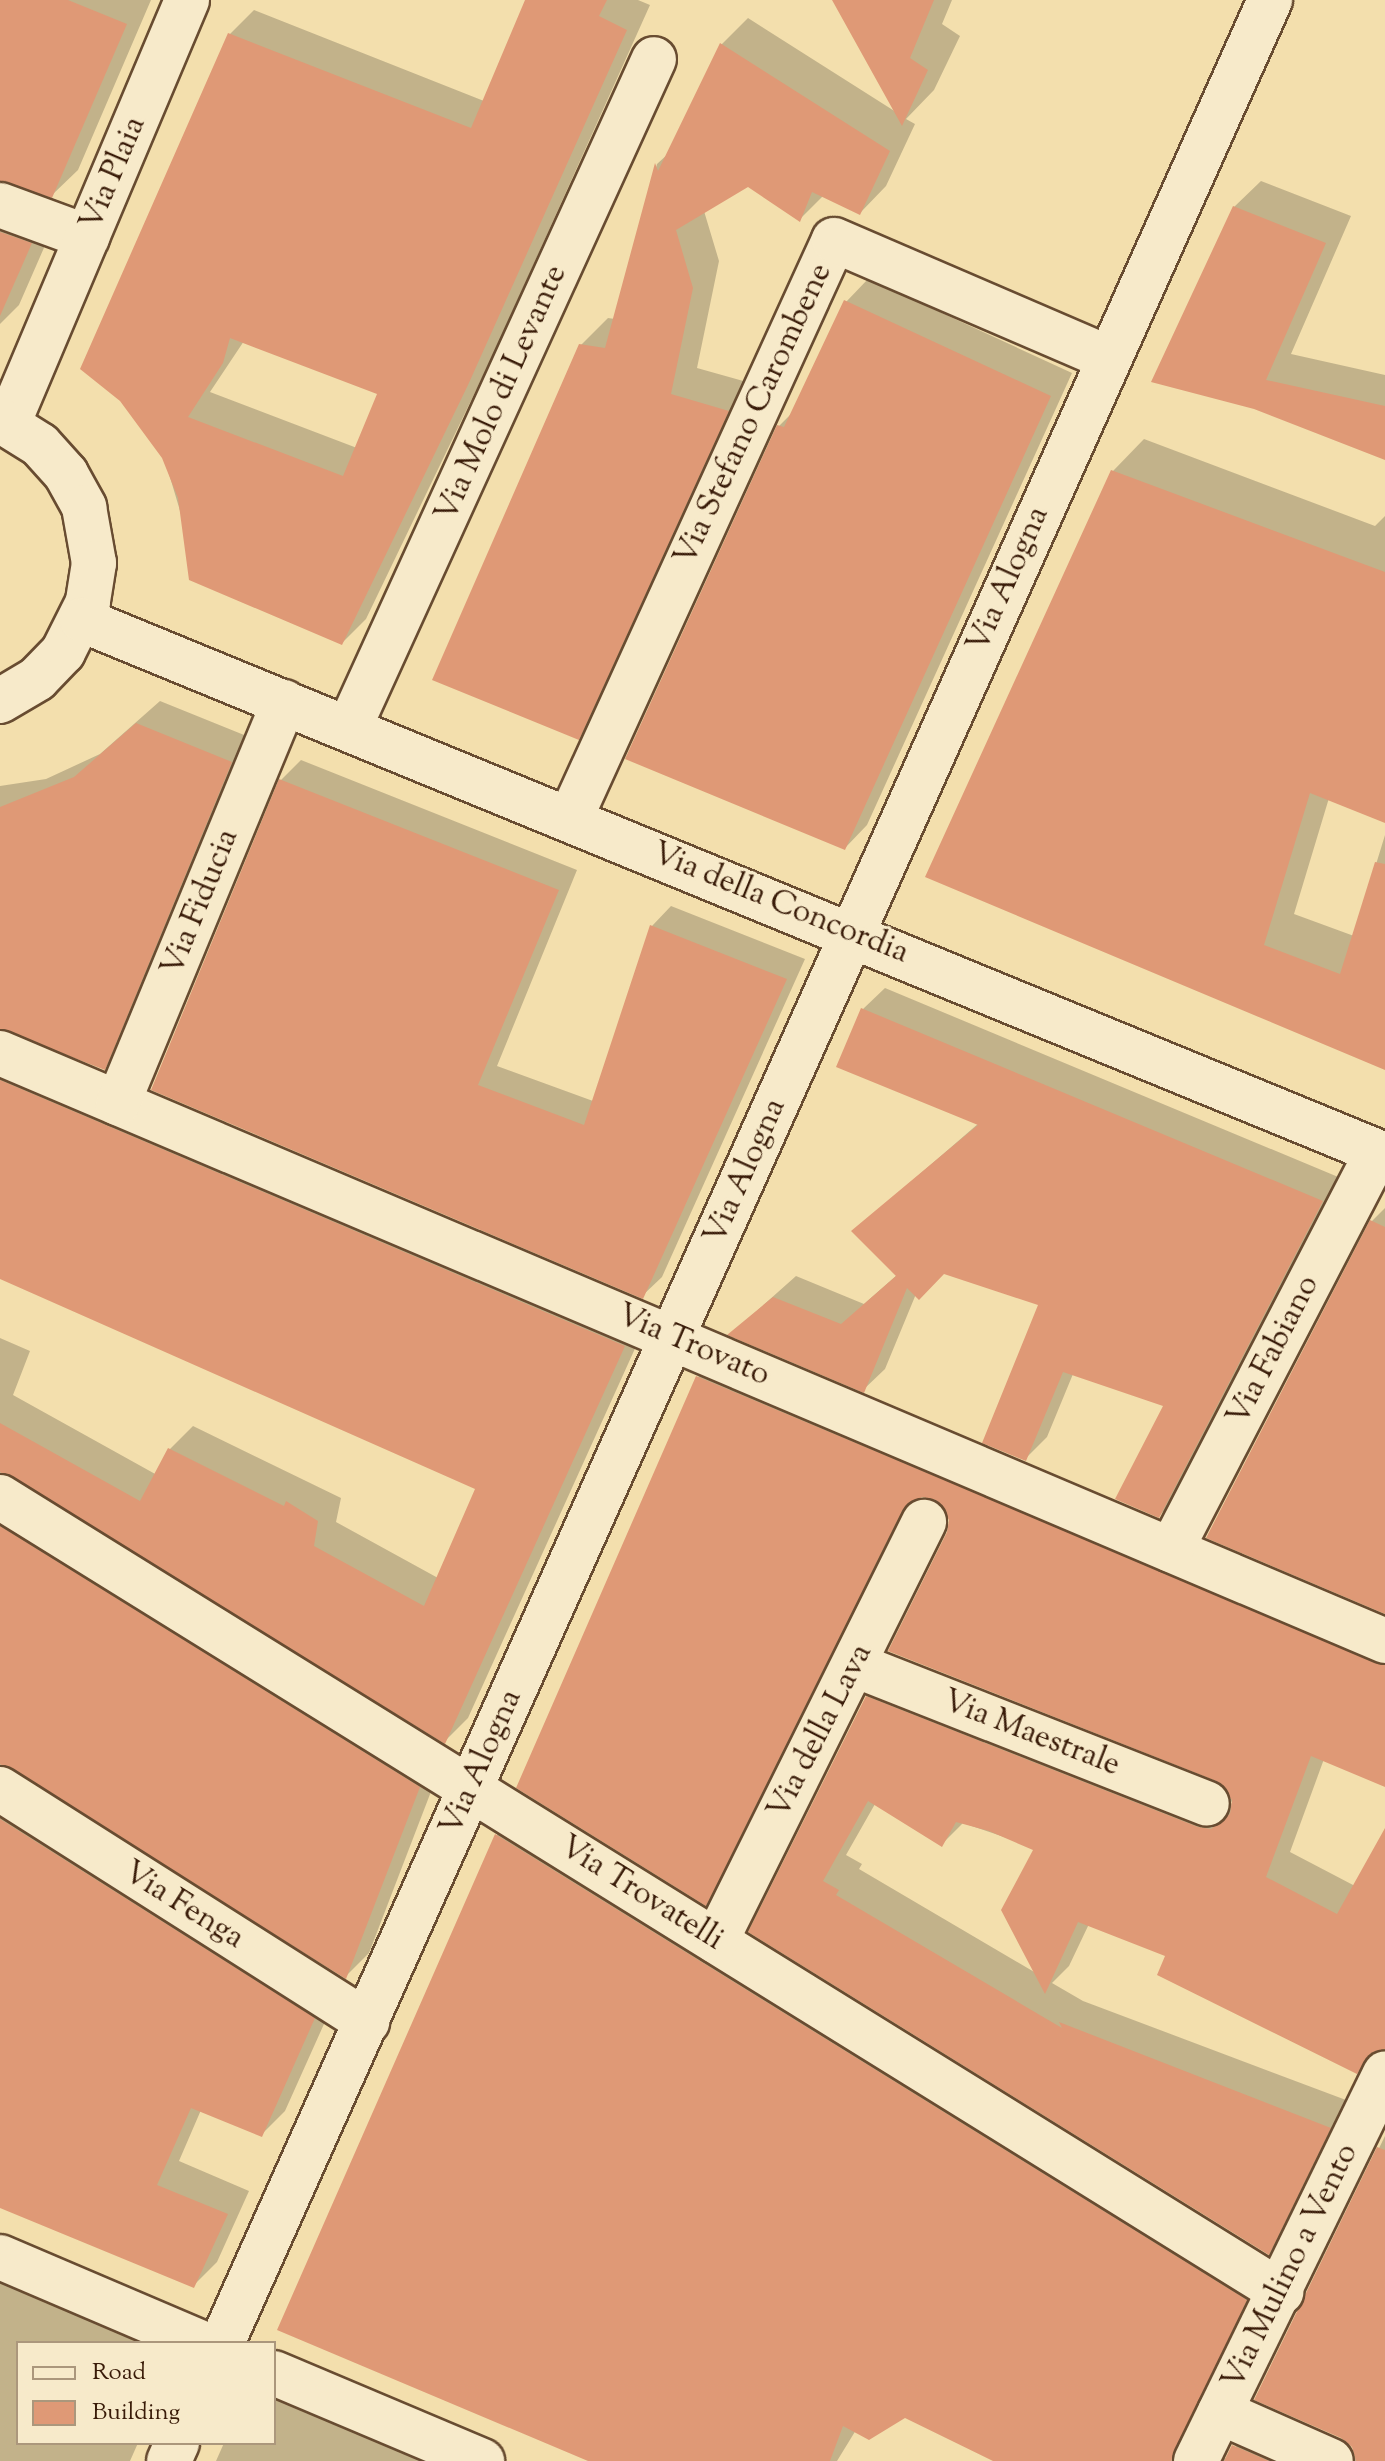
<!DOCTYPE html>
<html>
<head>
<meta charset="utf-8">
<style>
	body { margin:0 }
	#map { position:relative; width:1385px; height:2461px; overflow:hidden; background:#f3dfad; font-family:"Sorts Mill Goudy",serif }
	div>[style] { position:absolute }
	.shadow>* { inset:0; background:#0003 }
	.building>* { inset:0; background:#df9976 }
	.roads { filter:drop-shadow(2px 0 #684c31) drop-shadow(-2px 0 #684c31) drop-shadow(0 2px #684c31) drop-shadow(0 -2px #684c31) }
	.minor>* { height:44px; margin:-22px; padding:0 22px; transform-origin:22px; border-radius:22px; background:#f7eaca }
	.tertiary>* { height:44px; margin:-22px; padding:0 22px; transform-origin:22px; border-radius:22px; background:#f7eaca }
	.secondary>* { height:44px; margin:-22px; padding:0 22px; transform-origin:22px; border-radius:22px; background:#f7eaca }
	span { translate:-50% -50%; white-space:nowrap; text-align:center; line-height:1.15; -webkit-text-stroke:6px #f7eaca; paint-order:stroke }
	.street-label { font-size:32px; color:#391b08 }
	.legend { position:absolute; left:16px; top:2341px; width:260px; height:104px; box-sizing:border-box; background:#f7eaca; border:2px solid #ab977c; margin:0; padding:10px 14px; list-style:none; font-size:24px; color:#391b08 }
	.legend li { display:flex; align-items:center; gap:16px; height:40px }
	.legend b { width:40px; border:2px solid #ab977c }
</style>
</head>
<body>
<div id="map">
	<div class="shadow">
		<div style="clip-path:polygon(0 0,151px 0,78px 170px,52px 195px,3px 180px,7px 196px,57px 218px,19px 305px,0 324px)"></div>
		<div style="clip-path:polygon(evenodd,527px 0,638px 0,650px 5px,491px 359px,366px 619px,342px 643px,189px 541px,164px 457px,230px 34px,254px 10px,484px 101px,527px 0,244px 341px,380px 392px,357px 448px,210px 392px,244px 341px)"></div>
		<div style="clip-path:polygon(852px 0,952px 0,942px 24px,960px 36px,934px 90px,906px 119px,915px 124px,886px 186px,860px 213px,823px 196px,800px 219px,748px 185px,704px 211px,719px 261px,697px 368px,754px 384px,605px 711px,578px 738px,581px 345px,608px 318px,615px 319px,657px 164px,669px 153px,722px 44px,748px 18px,896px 112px)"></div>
		<div style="clip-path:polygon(1261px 181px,1351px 216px,1291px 354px,1385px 375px,1385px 457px,1254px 407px,1234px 207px)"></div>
		<div style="clip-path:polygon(868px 279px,1072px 373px,867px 825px,845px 848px,779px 426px,794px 411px,846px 302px)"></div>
		<div style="clip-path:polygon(1144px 439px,1375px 526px,1385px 516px,1385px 821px,1329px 798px,1294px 914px,1354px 936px,1385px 835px,1385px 1067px,928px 876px,1113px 471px)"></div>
		<div style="clip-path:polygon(160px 701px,254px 739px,127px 1045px,104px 1068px,1px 1027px,2px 1044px,647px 1322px,468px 1718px,445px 1741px,14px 1474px,0 1473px,0 1484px,442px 1763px,369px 1953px,346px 1976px,14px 1766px,0 1765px,0 1776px,337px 1995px,285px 2111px,262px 2134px,201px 2110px,179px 2161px,249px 2191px,217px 2262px,193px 2286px,0 2206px,0 1338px,30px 1351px,13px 1395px,157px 1475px,170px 1449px,193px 1426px,341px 1498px,336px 1522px,438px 1578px,478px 1488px,0 1278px,0 786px,46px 779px,100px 754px)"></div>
		<div style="clip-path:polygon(301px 760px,577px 870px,497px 1066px,593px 1101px,652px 926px,671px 906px,805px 959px,662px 1277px,642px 1296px,153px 1089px,281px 780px)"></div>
		<div style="clip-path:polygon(885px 988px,1343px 1179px,1180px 1494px,1159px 1516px,1165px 1405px,1073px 1374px,1047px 1437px,1025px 1459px,1041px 1304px,944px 1272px,916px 1294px,885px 1369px,863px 1390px,731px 1334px,796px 1276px,864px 1304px,897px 1275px,854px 1231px,979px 1123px,863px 1009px)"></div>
		<div style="clip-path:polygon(1385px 1208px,1385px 1612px,1371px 1222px)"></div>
		<div style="clip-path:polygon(evenodd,722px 1352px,1385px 1630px,1385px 1785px,1324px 1759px,1290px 1852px,1355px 1886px,1385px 1854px,1385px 2048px,1357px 2071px,1168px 1955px,1089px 1924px,1069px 1966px,1052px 1983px,1083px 2001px,1354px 2103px,1293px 2228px,1268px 2252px,751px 1931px,867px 1697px,892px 1672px,1233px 1804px,1217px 1779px,949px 1533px,951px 1519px,937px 1498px,920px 1496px,730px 1878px,705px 1903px,698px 1377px,722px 1352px,875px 1804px,942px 1844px,963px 1823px,1036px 1848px,1036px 1973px,859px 1869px,862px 1864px,846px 1855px,875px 1804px)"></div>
		<div style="clip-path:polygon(522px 1810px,1270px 2275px,1210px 2459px,1226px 2458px,1258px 2421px,1355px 2459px,1353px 2446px,1343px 2437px,1256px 2399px,1385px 2136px,1385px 2461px,997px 2461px,905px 2416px,856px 2430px,837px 2461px,593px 2461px,280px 2329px,497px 1835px)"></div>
		<div style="clip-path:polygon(0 2271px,169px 2343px,18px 2343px,18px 2443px,138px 2443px,130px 2461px,0 2461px)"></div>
		<div style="clip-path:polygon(274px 2385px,454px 2461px,216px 2461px,224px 2443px,274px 2443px)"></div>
	</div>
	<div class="building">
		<div style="clip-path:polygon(0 0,68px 0,127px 24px,52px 198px,0 181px)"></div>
		<div style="clip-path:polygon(evenodd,525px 0,607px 0,599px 16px,627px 30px,468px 385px,342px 645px,189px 580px,178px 498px,162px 458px,120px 401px,80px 369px,228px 33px,471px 128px,525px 0,230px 338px,377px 394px,343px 476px,188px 417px,223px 363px,230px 338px)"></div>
		<div style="clip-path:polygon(832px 0,934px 0,910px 58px,928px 70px,902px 126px)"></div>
		<div style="clip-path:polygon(720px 43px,890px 151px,860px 215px,812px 192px,800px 222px,748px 187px,676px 230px,693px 288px,671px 394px,729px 411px,579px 740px,432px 680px,579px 344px,605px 348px,655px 163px,658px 171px)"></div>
		<div style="clip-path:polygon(1233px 206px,1326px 243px,1266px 380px,1385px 406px,1385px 460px,1254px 409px,1151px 382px)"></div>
		<div style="clip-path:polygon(0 232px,32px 243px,0 316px)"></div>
		<div style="clip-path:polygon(844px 300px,1051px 396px,845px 850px,625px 759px,777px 425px,784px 427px)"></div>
		<div style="clip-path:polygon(1111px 470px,1385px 572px,1385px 823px,1310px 793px,1264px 945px,1340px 974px,1375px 862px,1385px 864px,1385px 1070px,925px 877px)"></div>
		<div style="clip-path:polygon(136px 723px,232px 762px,105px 1070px,0 1029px,0 807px,74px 777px)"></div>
		<div style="clip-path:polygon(279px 779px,559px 890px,478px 1085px,584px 1125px,650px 925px,787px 979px,643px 1299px,151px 1090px)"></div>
		<div style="clip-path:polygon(861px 1008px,1323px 1201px,1159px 1518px,1115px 1499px,1163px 1406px,1063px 1372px,1026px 1461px,982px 1443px,1038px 1305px,944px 1274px,919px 1300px,907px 1288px,864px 1393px,727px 1335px,773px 1297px,841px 1324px,896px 1276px,851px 1231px,978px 1125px,836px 1067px)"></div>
		<div style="clip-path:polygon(0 1080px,625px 1346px,445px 1744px,0 1472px,0 1423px,140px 1501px,168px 1448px,284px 1506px,286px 1501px,318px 1521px,314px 1546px,424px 1606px,475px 1489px,0 1279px)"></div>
		<div style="clip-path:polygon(1370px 1220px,1385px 1227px,1385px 1614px,1206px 1538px)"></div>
		<div style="clip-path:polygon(696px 1376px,1385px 1665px,1385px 1787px,1311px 1756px,1266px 1877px,1337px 1914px,1385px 1828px,1385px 2049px,1370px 2054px,1357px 2074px,1157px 1975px,1165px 1956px,1078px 1922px,1045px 1994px,1001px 1910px,1033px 1850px,989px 1831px,956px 1822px,942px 1847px,868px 1801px,823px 1881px,839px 1890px,836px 1895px,1062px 2028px,1059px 2022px,1331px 2128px,1269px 2255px,748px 1932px,866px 1696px,1198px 1827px,1211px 1829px,1230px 1814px,1232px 1800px,1216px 1781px,888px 1651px,947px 1532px,949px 1520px,936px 1500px,922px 1497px,902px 1511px,706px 1906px,516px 1788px)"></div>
		<div style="clip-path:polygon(0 1526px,420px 1787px,346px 1979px,0 1764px)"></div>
		<div style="clip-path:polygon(0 1819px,315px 2018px,262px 2137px,191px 2108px,157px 2185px,228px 2214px,194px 2288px,0 2208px)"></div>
		<div style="clip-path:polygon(495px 1834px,1247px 2300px,1171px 2461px,993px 2461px,905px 2418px,869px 2440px,843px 2426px,830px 2461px,588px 2461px,277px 2330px)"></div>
		<div style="clip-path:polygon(1377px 2147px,1385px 2150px,1385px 2461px,1356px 2461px,1352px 2447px,1341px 2438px,1254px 2400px)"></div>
		<div style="clip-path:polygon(1232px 2445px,1269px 2461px,1224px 2461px)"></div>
	</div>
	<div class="roads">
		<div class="minor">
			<div style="left:0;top:205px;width:93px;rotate:20.2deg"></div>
			<div style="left:349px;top:728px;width:735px;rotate:-65.49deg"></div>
			<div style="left:570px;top:819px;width:636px;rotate:-65.49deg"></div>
			<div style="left:834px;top:240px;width:298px;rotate:23.3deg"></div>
			<div style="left:0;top:1053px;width:1505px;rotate:23deg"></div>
			<div style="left:118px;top:1103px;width:434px;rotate:-67.5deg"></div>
			<div style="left:0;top:1497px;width:1508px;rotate:31.82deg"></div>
			<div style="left:1171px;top:1550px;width:448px;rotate:-62.6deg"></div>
			<div style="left:855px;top:1665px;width:378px;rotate:21.5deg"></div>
			<div style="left:0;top:1789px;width:435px;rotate:32.4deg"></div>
			<div style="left:716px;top:1941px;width:468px;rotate:-63.6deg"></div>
			<div style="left:0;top:2257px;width:220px;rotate:23.1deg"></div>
			<div style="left:222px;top:2343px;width:2567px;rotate:-65.9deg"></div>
			<div style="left:274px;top:2373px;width:226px;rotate:22.9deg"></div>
			<div style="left:1220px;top:2412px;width:121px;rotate:23.8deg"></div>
			<div style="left:169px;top:2461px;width:20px;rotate:-66deg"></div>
			<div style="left:1196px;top:2461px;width:431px;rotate:-64deg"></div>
		</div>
		<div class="tertiary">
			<div style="left:8px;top:424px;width:460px;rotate:-67.1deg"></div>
		</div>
		<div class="secondary">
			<div style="left:0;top:420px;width:47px;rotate:32deg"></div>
			<div style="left:40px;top:445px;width:39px;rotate:48deg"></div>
			<div style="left:66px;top:474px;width:38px;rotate:61deg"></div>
			<div style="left:84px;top:507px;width:57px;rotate:79.9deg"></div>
			<div style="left:94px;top:563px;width:39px;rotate:99deg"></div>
			<div style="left:88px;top:602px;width:56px;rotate:116.6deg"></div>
			<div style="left:63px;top:652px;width:37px;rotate:134deg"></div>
			<div style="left:37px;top:679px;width:43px;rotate:149.3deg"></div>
			<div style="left:82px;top:620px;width:1409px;rotate:22.32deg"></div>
		</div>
	</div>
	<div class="street-label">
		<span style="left:114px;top:174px;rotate:-67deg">Via Plaia</span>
		<span style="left:502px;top:394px;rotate:-66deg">Via Molo di Levante</span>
		<span style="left:754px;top:415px;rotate:-65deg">Via Stefano Carombene</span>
		<span style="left:1009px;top:580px;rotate:-66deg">Via Alogna</span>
		<span style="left:201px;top:903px;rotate:-68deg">Via Fiducia</span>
		<span style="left:780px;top:904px;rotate:22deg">Via della Concordia</span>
		<span style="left:746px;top:1172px;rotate:-66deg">Via Alogna</span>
		<span style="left:693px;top:1346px;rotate:23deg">Via Trovato</span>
		<span style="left:1274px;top:1351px;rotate:-63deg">Via Fabiano</span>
		<span style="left:821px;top:1732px;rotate:-63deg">Via della Lava</span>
		<span style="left:1031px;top:1734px;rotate:21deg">Via Maestrale</span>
		<span style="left:482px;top:1763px;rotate:-66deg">Via Alogna</span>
		<span style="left:641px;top:1894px;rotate:32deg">Via Trovatelli</span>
		<span style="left:183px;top:1906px;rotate:32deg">Via Fenga</span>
		<span style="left:1291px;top:2267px;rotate:-64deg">Via Mulino a Vento</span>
	</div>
	<ul class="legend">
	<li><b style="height:10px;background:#f7eaca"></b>Road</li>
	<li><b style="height:22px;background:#df9976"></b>Building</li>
	</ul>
</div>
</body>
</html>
